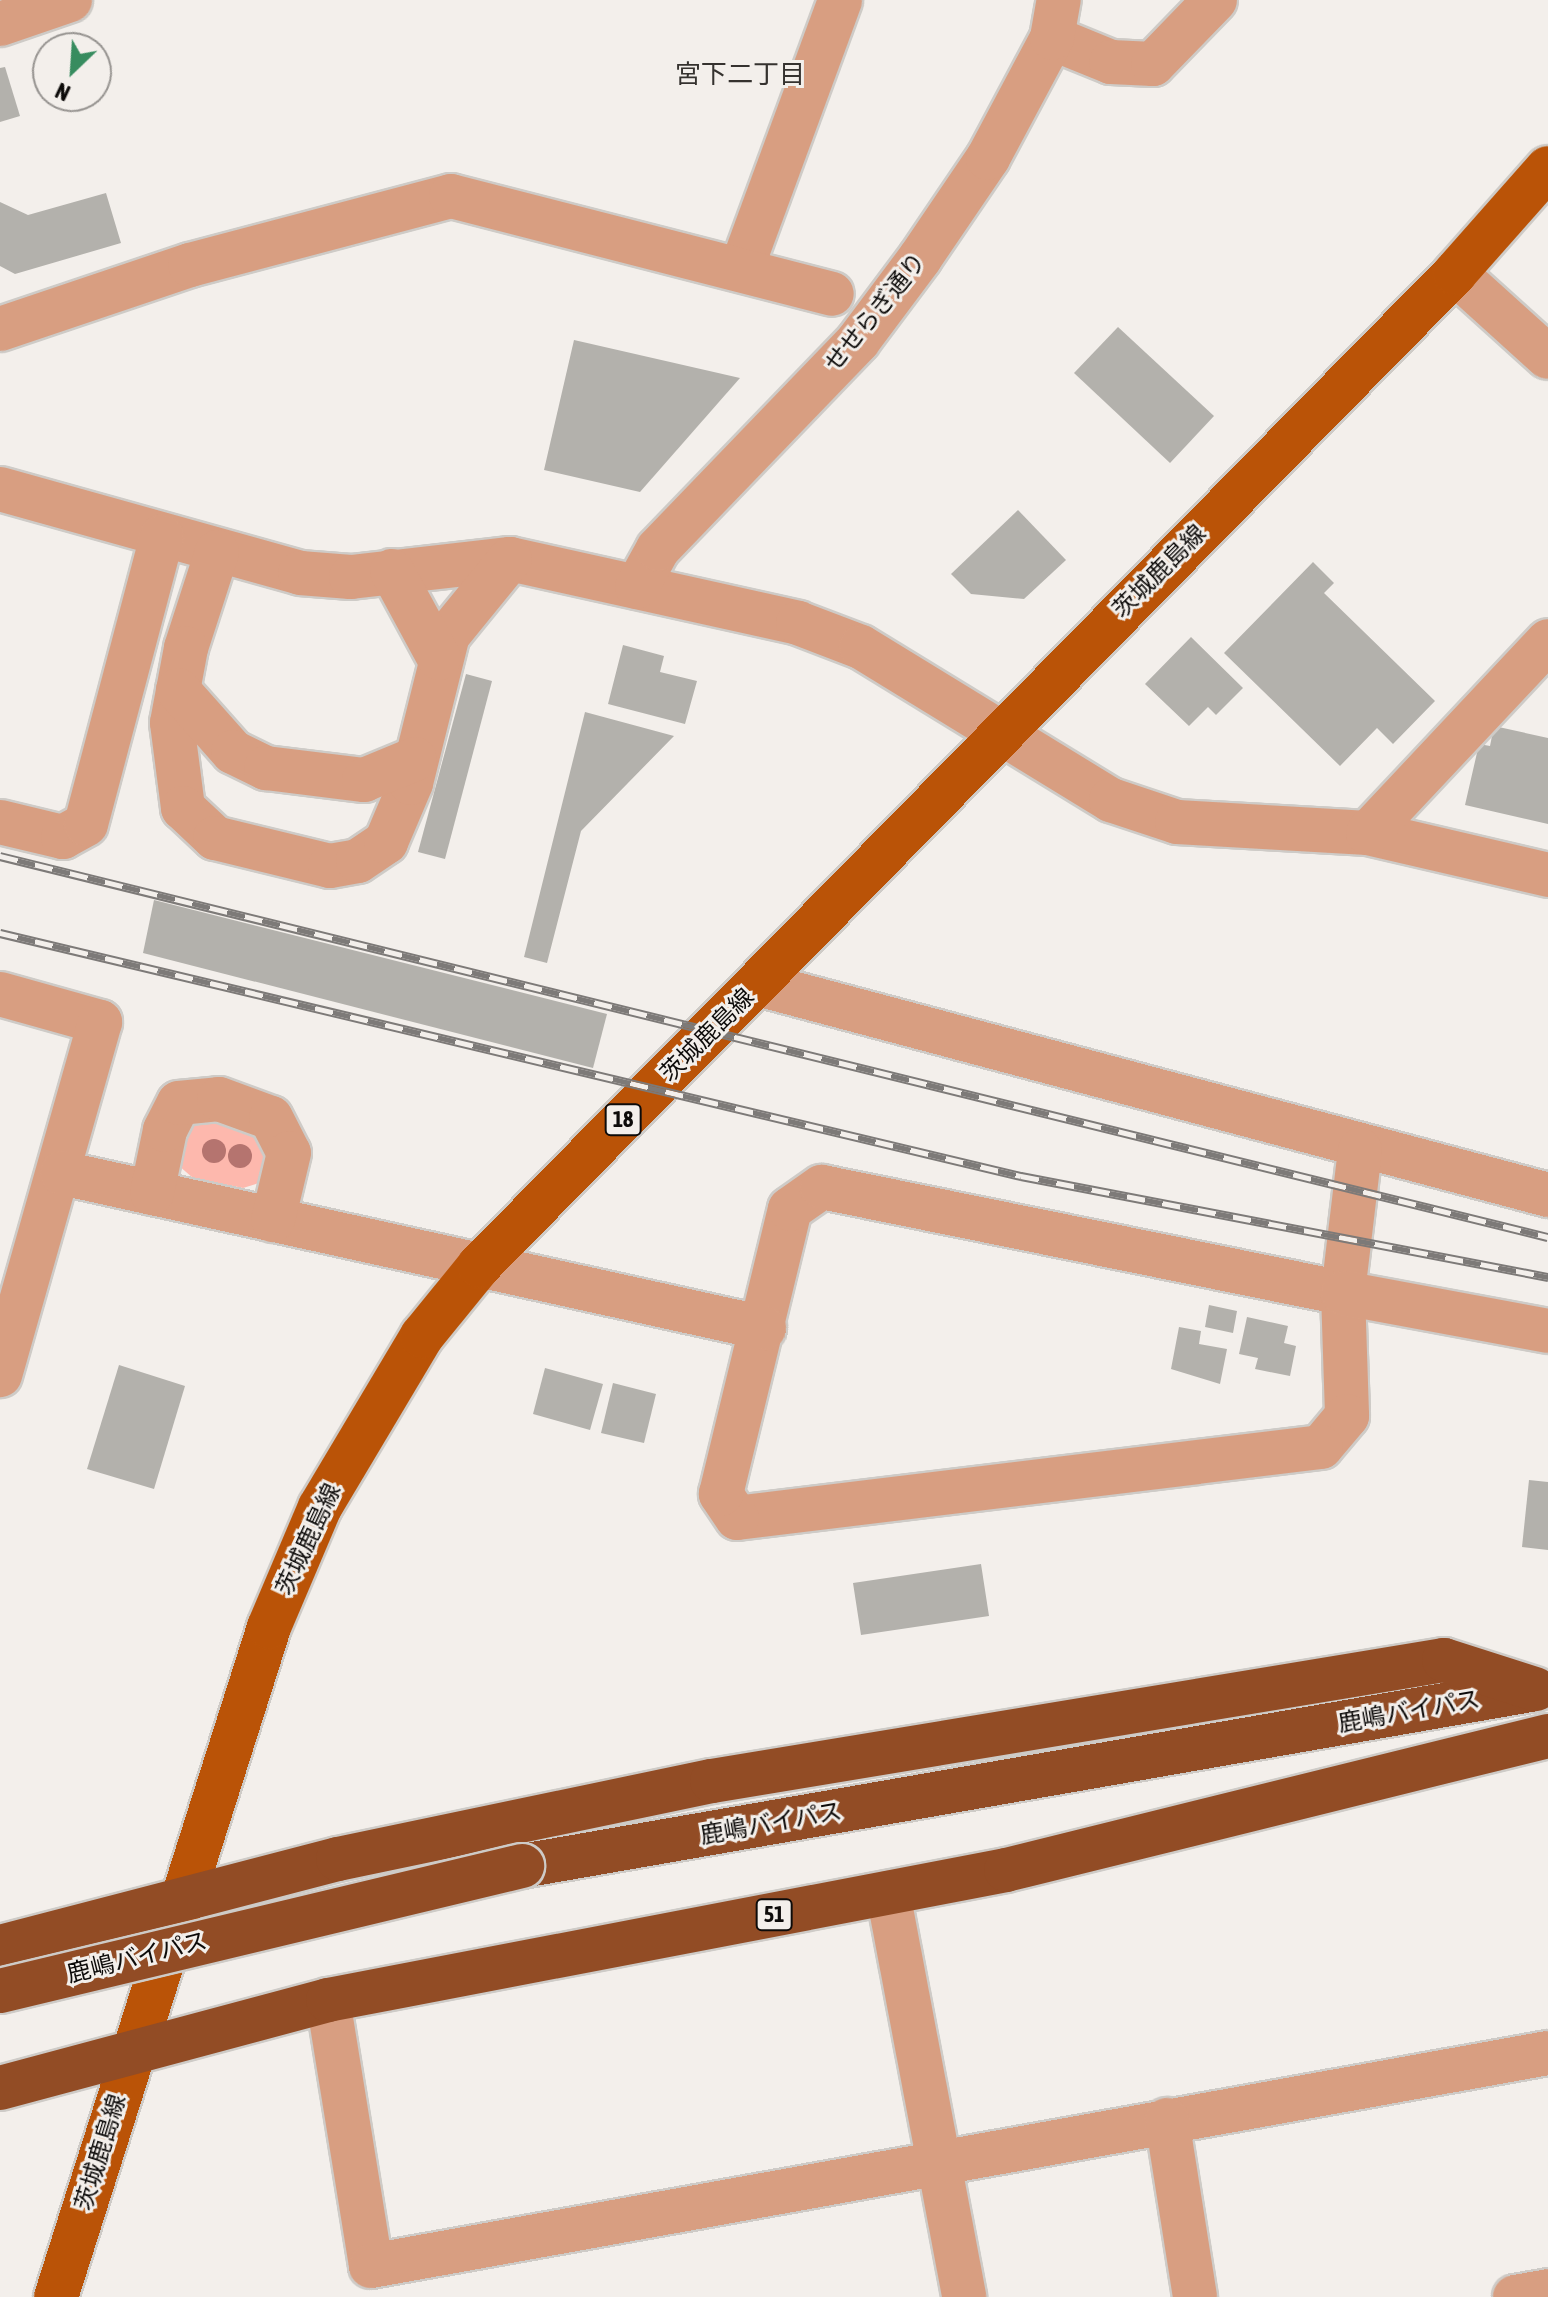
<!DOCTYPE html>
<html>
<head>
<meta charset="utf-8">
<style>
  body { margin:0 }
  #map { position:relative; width:1548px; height:2297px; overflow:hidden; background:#f3efeb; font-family:"Asap Condensed","Noto Sans JP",sans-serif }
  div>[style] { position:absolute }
  .green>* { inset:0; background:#fdb8ad }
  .building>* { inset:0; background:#b3b1ac }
  .roads { filter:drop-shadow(2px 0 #cecbc7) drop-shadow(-2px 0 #cecbc7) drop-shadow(0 2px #cecbc7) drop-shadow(0 -2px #cecbc7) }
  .minor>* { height:44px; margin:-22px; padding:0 22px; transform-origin:22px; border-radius:22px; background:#d89e81 }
  .major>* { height:44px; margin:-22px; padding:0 22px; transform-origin:22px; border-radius:22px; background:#ba5307 }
  .highway>* { height:44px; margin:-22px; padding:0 22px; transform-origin:22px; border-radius:22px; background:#924c25 }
  .rail>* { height:9px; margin-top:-4.5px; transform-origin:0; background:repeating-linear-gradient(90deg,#f3efeb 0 18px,#7d7a78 0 36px); box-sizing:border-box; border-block:2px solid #7d7a78 }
  .bridges { filter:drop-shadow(2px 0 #cecbc7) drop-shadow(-2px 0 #cecbc7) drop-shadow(0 2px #cecbc7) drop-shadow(0 -2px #cecbc7) }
  .highway-bridge>* { height:44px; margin:-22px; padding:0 22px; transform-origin:22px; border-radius:22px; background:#924c25 }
  .trees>* { width:24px; height:24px; margin:-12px; border-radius:50%; background:#b5746f }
  span { translate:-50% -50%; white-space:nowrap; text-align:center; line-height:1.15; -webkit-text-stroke:6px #f3efeb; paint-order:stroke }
  .shield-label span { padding:2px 6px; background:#f3efeb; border:2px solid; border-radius:6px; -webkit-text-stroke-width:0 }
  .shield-label { font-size:22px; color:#0d0b0a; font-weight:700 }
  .street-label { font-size:24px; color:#0d0b0a }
  .neighbourhood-label { font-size:26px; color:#35322f }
  .north { position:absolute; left:32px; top:32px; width:80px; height:80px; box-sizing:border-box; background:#f3efeb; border:2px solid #979491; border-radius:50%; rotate:205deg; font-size:22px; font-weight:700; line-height:32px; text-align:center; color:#0d0b0a }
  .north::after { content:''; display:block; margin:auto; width:28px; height:36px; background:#378c5f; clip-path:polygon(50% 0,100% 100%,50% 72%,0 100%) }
</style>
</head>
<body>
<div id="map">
  <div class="green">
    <i style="clip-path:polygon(200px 1117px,249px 1127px,271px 1155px,259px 1183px,243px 1188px,193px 1178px,178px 1165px,175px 1138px)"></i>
  </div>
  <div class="building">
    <i style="clip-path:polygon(5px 67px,20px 116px,0 122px,0 68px)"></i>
    <i style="clip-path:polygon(106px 193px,121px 243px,15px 274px,0 266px,0 202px,28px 215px)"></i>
    <i style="clip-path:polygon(1118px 327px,1214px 416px,1170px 463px,1074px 373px)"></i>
    <i style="clip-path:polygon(574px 340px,740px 378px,640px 492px,544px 470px)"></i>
    <i style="clip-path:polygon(1018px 510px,1066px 560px,1024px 599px,971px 594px,951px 574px)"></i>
    <i style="clip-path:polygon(1313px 562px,1334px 583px,1324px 593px,1435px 701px,1393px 744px,1377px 728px,1340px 766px,1224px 653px)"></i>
    <i style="clip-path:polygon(1191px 637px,1243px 688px,1216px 715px,1208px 707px,1189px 726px,1145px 684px)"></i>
    <i style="clip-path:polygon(623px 645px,664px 656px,660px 672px,697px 681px,685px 724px,608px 704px)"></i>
    <i style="clip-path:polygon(466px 674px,492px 681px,445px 859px,418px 852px)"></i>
    <i style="clip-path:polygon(585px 712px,674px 736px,581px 831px,547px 963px,524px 957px)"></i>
    <i style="clip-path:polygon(1494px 726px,1548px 738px,1548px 824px,1465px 805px,1479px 744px,1490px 746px)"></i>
    <i style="clip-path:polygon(154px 900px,607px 1014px,593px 1068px,143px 953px)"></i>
    <i style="clip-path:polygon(1209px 1305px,1237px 1311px,1233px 1333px,1205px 1327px)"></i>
    <i style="clip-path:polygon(1247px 1317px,1288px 1326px,1284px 1343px,1296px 1346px,1290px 1376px,1255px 1369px,1258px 1358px,1239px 1354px)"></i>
    <i style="clip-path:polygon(1179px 1327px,1201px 1331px,1199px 1344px,1227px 1349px,1220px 1384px,1171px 1369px)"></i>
    <i style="clip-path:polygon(119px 1365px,185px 1386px,154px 1489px,87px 1469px)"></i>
    <i style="clip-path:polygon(545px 1368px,603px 1384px,590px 1430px,533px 1414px)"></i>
    <i style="clip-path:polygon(613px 1383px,656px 1394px,644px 1443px,601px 1433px)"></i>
    <i style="clip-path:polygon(1529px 1480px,1548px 1482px,1548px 1550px,1522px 1547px)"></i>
    <i style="clip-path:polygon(981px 1564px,989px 1616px,861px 1635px,853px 1583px)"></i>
  </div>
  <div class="roads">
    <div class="minor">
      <i style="left:0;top:24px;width:74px;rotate:-18.9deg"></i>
      <i style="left:1052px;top:38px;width:64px;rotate:22.1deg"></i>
      <i style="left:1111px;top:62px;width:42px;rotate:2.7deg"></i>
      <i style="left:1153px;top:64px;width:89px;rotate:-45.9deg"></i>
      <i style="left:742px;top:267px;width:284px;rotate:-69.8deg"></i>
      <i style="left:1455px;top:273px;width:125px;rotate:42.1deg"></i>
      <i style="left:0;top:329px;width:200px;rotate:-18.6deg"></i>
      <i style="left:190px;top:265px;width:270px;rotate:-14.8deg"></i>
      <i style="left:451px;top:196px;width:393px;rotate:14.4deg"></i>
      <i style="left:0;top:489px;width:312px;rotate:15.6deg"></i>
      <i style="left:300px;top:573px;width:51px;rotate:4.5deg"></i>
      <i style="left:351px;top:577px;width:160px;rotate:-6.5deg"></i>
      <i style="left:510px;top:559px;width:295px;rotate:12.5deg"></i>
      <i style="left:798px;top:623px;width:67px;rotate:20.9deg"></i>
      <i style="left:861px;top:647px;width:293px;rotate:31.5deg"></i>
      <i style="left:1111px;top:800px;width:70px;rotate:18.4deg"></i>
      <i style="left:1177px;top:822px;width:191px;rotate:3.3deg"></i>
      <i style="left:1368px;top:833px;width:185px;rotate:13.1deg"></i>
      <i style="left:217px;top:552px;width:101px;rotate:107.9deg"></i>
      <i style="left:186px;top:648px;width:76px;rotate:100.6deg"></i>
      <i style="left:172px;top:723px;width:86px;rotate:82.6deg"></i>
      <i style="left:183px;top:808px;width:44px;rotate:43.2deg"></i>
      <i style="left:215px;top:838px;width:118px;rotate:13.7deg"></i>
      <i style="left:330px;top:866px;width:28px;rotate:-10deg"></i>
      <i style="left:358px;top:861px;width:34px;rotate:-34deg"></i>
      <i style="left:386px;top:842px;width:64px;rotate:-67deg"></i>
      <i style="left:411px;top:783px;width:153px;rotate:-76deg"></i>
      <i style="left:448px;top:635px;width:98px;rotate:-50.8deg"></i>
      <i style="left:392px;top:571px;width:99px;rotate:61.6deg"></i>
      <i style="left:637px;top:587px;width:43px;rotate:-61.1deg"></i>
      <i style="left:658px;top:549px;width:289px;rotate:-46.1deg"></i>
      <i style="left:858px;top:341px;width:104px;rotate:-53.2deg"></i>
      <i style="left:920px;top:258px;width:121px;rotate:-55.8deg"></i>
      <i style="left:988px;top:158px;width:136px;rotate:-61.9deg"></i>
      <i style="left:1052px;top:38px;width:39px;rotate:-80deg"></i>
      <i style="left:178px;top:690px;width:83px;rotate:48.4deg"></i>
      <i style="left:233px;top:752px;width:37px;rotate:26deg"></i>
      <i style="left:266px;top:768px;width:99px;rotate:7deg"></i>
      <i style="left:364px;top:780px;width:55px;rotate:-22.4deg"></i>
      <i style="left:0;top:822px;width:65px;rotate:13.4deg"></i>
      <i style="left:63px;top:837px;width:26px;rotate:-29deg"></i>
      <i style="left:86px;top:824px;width:297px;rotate:-75.2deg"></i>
      <i style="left:1368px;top:833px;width:263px;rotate:-46.8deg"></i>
      <i style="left:758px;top:984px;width:818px;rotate:14.95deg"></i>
      <i style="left:0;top:994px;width:104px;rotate:15.6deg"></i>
      <i style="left:100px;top:1022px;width:367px;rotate:105.8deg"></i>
      <i style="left:1360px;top:1150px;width:144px;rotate:96.8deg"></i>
      <i style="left:1343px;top:1293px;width:123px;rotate:88.1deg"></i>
      <i style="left:1347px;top:1416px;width:40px;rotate:130deg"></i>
      <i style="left:1321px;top:1447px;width:588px;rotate:173.07deg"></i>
      <i style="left:737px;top:1518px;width:29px;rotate:-124deg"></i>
      <i style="left:721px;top:1494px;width:293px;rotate:-76.4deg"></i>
      <i style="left:790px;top:1209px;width:39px;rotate:-35deg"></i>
      <i style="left:822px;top:1187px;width:532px;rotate:11.5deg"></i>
      <i style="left:1343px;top:1293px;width:208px;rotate:10.5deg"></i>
      <i style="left:62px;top:1173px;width:719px;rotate:12.45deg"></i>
      <i style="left:152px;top:1193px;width:64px;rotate:-78.3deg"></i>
      <i style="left:165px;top:1130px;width:30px;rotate:-63deg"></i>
      <i style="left:179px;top:1103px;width:40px;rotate:-5.7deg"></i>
      <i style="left:219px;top:1099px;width:55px;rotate:20.1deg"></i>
      <i style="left:271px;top:1118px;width:39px;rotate:63deg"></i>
      <i style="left:289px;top:1153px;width:69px;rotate:103.4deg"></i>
      <i style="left:888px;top:1893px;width:411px;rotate:79.3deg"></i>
      <i style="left:328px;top:2000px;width:269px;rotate:80.8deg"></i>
      <i style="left:371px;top:2266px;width:1196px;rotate:-10.26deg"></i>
      <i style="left:1167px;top:2120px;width:179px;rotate:81deg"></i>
      <i style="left:1515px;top:2297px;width:34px;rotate:-10deg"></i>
    </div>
    <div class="major">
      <i style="left:56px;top:2297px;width:703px;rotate:-72.36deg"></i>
      <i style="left:269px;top:1627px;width:130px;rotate:-67deg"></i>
      <i style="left:320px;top:1507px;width:199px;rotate:-59.2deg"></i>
      <i style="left:422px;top:1336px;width:90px;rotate:-50.8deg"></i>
      <i style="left:479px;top:1266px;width:1392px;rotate:-45.49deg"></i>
      <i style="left:1455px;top:273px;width:140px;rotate:-48.5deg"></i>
    </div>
    <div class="highway">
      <i style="left:522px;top:1866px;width:1023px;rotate:-9.9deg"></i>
      <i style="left:0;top:1947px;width:349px;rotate:-14.6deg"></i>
      <i style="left:338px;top:1859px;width:382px;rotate:-11.8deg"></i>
      <i style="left:712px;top:1781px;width:742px;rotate:-9.39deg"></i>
      <i style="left:1444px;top:1660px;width:96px;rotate:17.7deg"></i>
      <i style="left:0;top:2088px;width:340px;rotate:-15deg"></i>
      <i style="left:328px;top:2000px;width:690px;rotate:-10.85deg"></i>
      <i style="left:1006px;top:1870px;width:558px;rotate:-13.89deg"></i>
    </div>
  </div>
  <div class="rail">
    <i style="left:0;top:856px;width:1594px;rotate:13.83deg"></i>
    <i style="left:0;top:933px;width:1050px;rotate:13.39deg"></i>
    <i style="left:1021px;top:1176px;width:537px;rotate:10.85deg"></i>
  </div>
  <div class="bridges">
    <div class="highway-bridge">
      <i style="left:0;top:1991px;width:537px;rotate:-13.47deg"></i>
    </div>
  </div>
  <div class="trees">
    <i style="left:214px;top:1151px"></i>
    <i style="left:240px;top:1156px"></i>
  </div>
  <div class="shield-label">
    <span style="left:623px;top:1120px">18</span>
    <span style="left:774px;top:1915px">51</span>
  </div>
  <div class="street-label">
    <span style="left:875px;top:312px;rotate:-51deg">せせらぎ通り</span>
    <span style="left:1159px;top:571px;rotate:-45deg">茨城鹿島線</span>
    <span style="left:707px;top:1035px;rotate:-45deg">茨城鹿島線</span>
    <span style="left:308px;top:1539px;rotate:-65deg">茨城鹿島線</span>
    <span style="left:1409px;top:1711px;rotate:-10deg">鹿嶋バイパス</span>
    <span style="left:771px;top:1823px;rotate:-10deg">鹿嶋バイパス</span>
    <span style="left:137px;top:1957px;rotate:-14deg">鹿嶋バイパス</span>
    <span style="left:100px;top:2152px;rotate:-73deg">茨城鹿島線</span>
  </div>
  <div class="neighbourhood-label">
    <span style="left:740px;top:75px">宮下二丁目</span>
  </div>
  <div class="north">N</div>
</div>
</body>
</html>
